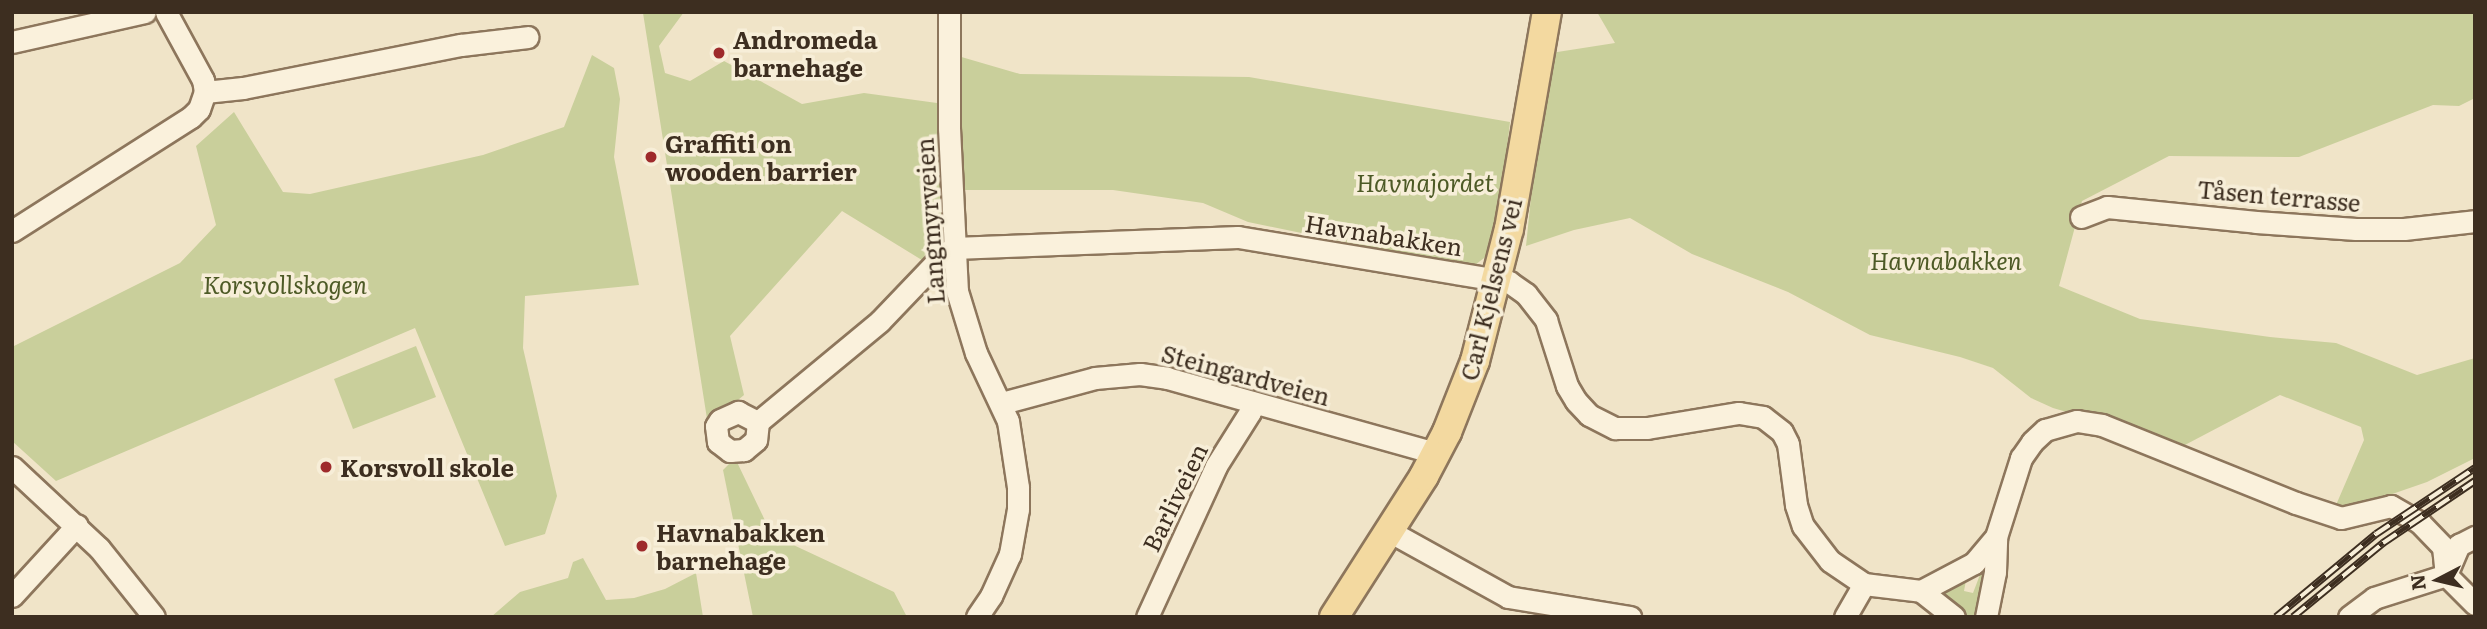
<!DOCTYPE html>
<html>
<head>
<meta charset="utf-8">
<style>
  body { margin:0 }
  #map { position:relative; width:2487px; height:629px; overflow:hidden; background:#f0e4c8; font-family:Literata,serif }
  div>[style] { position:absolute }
  .green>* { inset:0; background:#c9cf9b }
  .roads { filter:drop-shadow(2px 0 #8d765c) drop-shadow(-2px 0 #8d765c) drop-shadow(0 2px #8d765c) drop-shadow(0 -2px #8d765c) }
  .minor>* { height:21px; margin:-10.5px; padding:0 10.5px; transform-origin:10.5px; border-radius:10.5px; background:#faf1dc }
  .major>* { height:28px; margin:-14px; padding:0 14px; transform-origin:14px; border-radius:14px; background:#f3d9a0 }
  .rail>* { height:8px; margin-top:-4px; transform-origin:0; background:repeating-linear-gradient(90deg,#f7eed8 0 16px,#3d2e20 0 32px); box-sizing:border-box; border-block:2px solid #3d2e20 }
  .dots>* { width:19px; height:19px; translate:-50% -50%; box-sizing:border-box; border:4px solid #f7eed8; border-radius:50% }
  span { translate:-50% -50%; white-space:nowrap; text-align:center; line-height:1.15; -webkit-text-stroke:7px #f7eed8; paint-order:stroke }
  .poi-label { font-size:24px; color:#3d2e20; font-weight:700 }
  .left { translate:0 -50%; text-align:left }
  .park-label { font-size:24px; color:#4d5a26; font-style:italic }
  .street-label { font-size:24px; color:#3d2e20 }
  .frame { position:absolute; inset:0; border:14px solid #3d2e20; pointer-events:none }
  .north { position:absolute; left:2403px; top:545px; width:70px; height:70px; -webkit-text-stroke:5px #f7eed8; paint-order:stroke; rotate:263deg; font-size:19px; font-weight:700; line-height:28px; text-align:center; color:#3d2e20 }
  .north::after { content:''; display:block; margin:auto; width:24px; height:32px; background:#3d2e20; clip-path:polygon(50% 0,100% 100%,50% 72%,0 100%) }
</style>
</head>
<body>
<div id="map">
  <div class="green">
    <i style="clip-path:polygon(684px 12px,659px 46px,665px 73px,690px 81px,724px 61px,802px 104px,864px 93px,937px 103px,942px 236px,930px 265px,842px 211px,730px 336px,744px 395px,708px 425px,643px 13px)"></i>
    <i style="clip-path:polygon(1597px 12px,2475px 12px,2475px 98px,2459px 106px,2433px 105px,2299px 157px,2169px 156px,2082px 201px,2059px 286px,2140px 319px,2270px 337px,2336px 343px,2417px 375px,2475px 358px,2475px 458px,2427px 482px,2349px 509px,2336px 505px,2364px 440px,2361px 427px,2280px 395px,2183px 446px,2053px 408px,2031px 398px,1993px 368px,1960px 357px,1870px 335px,1788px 292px,1692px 254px,1630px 218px,1574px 230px,1526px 246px,1542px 89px,1551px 53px,1615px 43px)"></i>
    <i style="clip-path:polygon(592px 55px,614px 68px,620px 99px,614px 157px,639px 285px,525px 296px,523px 348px,557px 496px,545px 534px,505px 546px,415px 328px,56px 481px,12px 441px,12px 347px,180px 263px,216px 225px,196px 146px,234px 112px,283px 192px,310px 194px,483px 155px,564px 127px)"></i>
    <i style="clip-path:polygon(958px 56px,1020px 74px,1249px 77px,1510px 122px,1498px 227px,1488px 255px,1471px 268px,1248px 222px,1203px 203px,1113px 190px,960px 190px)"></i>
    <i style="clip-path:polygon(416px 346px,436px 397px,353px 429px,334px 379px)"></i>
    <i style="clip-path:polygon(735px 458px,772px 535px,894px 592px,907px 617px,753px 617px,723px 470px)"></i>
    <i style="clip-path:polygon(583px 558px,606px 600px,634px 598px,665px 589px,696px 573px,703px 617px,491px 617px,520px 592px,568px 578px,573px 562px)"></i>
    <i style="clip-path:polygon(1981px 572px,1986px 575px,1978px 617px,1962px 617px,1940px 593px,1967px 575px,1964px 591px,1973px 593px)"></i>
  </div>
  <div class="roads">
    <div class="minor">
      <i style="left:949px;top:12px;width:116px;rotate:90deg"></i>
      <i style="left:949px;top:128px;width:163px;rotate:87.2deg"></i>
      <i style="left:957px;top:291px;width:65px;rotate:73deg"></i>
      <i style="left:976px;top:353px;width:75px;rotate:64.8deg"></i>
      <i style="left:1008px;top:421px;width:67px;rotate:81.4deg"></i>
      <i style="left:1018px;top:487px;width:22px;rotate:90deg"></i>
      <i style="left:1018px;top:509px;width:46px;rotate:100.1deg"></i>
      <i style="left:1010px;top:554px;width:46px;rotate:114.3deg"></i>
      <i style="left:991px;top:596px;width:25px;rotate:124deg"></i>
      <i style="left:12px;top:42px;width:136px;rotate:-12.7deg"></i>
      <i style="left:205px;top:92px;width:38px;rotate:-6deg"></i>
      <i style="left:243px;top:88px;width:222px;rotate:-11.2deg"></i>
      <i style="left:461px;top:45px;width:67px;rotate:-6.8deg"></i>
      <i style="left:2081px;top:217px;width:28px;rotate:-21deg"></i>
      <i style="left:2107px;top:207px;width:150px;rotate:5.7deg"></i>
      <i style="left:2256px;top:222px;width:100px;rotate:4deg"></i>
      <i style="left:2356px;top:229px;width:48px"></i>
      <i style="left:2404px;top:229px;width:71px;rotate:-6.4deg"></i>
      <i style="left:12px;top:231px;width:212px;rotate:-32.5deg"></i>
      <i style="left:191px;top:117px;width:11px;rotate:-45deg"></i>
      <i style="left:199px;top:109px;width:18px;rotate:-71deg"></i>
      <i style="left:205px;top:92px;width:12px;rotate:-99deg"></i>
      <i style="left:203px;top:80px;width:77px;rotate:-118.6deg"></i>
      <i style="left:1002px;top:403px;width:96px;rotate:-15deg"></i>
      <i style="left:1095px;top:378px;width:45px;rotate:-5.1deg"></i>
      <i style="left:1140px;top:374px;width:27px;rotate:8deg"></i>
      <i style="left:1167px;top:378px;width:279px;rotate:15.6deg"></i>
      <i style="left:758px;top:422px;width:18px;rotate:96deg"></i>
      <i style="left:756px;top:440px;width:16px;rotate:140deg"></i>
      <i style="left:744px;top:450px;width:14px;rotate:176deg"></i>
      <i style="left:730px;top:451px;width:15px;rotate:-143deg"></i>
      <i style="left:718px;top:442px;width:16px;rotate:-97deg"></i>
      <i style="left:716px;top:426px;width:7px;rotate:-56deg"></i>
      <i style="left:720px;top:420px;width:20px;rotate:-24deg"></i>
      <i style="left:738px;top:412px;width:22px;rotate:27deg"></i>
      <i style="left:758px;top:422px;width:158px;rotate:-39.6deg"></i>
      <i style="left:880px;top:321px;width:93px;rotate:-46.3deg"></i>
      <i style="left:944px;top:254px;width:12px;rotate:-31deg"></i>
      <i style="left:954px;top:248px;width:284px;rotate:-2.2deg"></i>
      <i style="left:1238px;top:237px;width:275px;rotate:9.4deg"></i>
      <i style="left:1509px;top:282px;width:21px;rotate:35deg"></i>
      <i style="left:1526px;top:294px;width:33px;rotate:52deg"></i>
      <i style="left:1546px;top:320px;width:69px;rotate:72.3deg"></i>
      <i style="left:1567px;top:386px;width:17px;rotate:59deg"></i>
      <i style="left:1576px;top:401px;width:19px;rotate:47deg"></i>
      <i style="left:1589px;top:415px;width:29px;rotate:27deg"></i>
      <i style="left:1615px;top:428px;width:32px"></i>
      <i style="left:1647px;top:428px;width:93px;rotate:-9.3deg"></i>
      <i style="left:1739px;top:413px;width:24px;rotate:9deg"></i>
      <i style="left:1763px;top:417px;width:24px;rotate:38deg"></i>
      <i style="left:1782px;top:432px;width:13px;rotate:63deg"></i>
      <i style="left:1788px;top:444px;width:62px;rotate:82.5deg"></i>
      <i style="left:1796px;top:505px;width:22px;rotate:72deg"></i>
      <i style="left:1803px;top:526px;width:44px;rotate:52.4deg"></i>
      <i style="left:1830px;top:561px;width:41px;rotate:34.1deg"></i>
      <i style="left:1864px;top:584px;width:57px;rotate:7deg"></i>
      <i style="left:1921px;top:591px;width:60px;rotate:-27.8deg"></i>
      <i style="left:1974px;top:563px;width:34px;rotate:-50deg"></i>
      <i style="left:1996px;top:537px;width:83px;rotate:-72.4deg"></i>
      <i style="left:2021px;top:458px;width:19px;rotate:-55deg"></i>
      <i style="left:2032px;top:442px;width:18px;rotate:-43deg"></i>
      <i style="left:2045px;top:430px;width:33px;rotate:-16deg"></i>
      <i style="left:2077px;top:421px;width:25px;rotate:9deg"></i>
      <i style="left:2102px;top:425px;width:209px;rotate:21.9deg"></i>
      <i style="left:2296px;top:503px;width:47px;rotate:18.4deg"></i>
      <i style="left:2341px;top:518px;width:51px;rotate:-13.5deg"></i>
      <i style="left:2391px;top:506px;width:34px;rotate:30deg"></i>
      <i style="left:2420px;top:523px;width:33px;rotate:46deg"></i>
      <i style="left:2443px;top:547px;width:28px;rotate:84deg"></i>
      <i style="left:2446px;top:575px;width:41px;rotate:45deg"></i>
      <i style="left:12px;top:467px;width:119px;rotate:43deg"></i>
      <i style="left:99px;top:548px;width:88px;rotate:51.4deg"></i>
      <i style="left:1389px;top:531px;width:136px;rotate:29deg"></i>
      <i style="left:1508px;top:597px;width:124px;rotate:9.3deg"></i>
      <i style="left:1921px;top:591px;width:42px;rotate:38.2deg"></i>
      <i style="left:12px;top:596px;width:96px;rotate:-47.5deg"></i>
      <i style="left:1147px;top:617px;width:166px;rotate:-65.4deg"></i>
      <i style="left:1216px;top:466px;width:64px;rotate:-57.8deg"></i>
      <i style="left:1250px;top:412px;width:10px;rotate:-73deg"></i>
      <i style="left:1845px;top:617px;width:38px;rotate:-60deg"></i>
      <i style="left:1986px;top:617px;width:46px;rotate:-78.7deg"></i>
      <i style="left:1995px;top:572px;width:35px;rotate:-88deg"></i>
      <i style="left:2349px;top:617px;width:31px;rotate:-37deg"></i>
      <i style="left:2374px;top:598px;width:76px;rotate:-17.7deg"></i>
      <i style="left:2446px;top:575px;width:33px;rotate:-67deg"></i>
      <i style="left:2459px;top:545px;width:18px;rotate:-27deg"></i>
    </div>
    <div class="major">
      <i style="left:1334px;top:617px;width:167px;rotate:-57.4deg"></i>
      <i style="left:1424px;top:476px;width:50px;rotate:-62.4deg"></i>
      <i style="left:1447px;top:432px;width:76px;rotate:-68.5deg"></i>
      <i style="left:1475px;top:361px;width:136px;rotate:-75.6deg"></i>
      <i style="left:1509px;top:229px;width:220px;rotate:-80.1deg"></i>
    </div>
  </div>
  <div class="rail">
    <i style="left:2276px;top:617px;width:130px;rotate:-39.7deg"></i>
    <i style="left:2376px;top:534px;width:119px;rotate:-33.7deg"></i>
    <i style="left:2293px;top:617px;width:117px;rotate:-39.4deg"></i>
    <i style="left:2383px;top:543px;width:111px;rotate:-34deg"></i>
  </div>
  <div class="dots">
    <i style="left:719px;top:53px;background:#9e2a2b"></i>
    <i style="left:651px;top:157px;background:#9e2a2b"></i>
    <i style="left:326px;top:467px;background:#9e2a2b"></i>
    <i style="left:642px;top:546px;background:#9e2a2b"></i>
  </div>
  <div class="poi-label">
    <span class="left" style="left:733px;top:53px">Andromeda<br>barnehage</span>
    <span class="left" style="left:665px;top:157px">Graffiti on<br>wooden barrier</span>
    <span class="left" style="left:340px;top:467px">Korsvoll skole</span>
    <span class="left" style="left:656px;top:546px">Havnabakken<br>barnehage</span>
  </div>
  <div class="park-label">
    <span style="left:1425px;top:182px">Havnajordet</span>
    <span style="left:1946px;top:260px">Havnabakken</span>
    <span style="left:285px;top:284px">Korsvollskogen</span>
  </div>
  <div class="street-label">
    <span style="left:2279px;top:195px;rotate:5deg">Tåsen terrasse</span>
    <span style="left:929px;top:221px;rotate:-94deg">Langmyrveien</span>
    <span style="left:1384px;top:234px;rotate:9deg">Havnabakken</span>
    <span style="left:1490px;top:289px;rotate:-76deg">Carl Kjelsens vei</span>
    <span style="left:1246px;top:374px;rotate:15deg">Steingardveien</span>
    <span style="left:1174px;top:497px;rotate:-64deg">Barliveien</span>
  </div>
  <div class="frame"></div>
  <div class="north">N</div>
</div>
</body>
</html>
